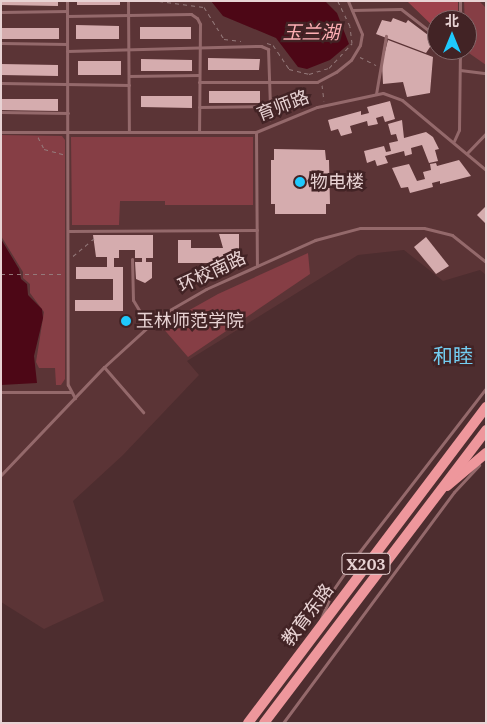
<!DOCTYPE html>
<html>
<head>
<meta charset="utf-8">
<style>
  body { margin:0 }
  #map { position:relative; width:487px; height:724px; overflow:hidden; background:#4d2d2f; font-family:Lora,"Noto Sans SC",serif }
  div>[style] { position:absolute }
  .built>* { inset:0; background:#5b3436 }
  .green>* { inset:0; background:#863e45 }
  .forest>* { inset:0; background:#9e424c }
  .water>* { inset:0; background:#4d0716 }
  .building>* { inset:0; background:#d5acae }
  .path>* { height:1px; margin-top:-0.5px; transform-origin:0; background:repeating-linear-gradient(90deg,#94797a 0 4px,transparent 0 8px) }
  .service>* { height:3px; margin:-1.5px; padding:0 1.5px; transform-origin:1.5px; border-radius:1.5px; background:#94696b }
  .primary>* { height:10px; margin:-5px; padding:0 5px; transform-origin:5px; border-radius:5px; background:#ee979c }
  .dots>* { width:14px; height:14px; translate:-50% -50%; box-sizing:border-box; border:2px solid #422325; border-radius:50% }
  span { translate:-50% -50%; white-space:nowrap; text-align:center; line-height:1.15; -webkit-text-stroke:5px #422325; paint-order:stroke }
  .shield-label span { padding:1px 4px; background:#422325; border:1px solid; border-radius:4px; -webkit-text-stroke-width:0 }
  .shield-label { font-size:16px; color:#e8d3d4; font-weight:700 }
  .street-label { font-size:18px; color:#e8d3d4 }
  .poi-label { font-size:18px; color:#e8d3d4 }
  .left { translate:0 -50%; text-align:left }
  .water-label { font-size:19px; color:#fdaeb3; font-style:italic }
  .quarter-label { font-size:20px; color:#73cdf1 }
  .frame { position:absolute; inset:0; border:2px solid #e8d3d4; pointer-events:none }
  .north { position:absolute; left:427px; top:10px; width:50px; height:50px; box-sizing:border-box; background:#422325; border:1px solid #84696b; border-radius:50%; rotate:0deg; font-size:14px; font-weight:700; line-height:20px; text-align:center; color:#e8d3d4 }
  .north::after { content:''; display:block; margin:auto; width:18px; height:22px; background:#1fc9fd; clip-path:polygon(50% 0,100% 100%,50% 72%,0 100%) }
</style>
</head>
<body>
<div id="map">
  <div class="built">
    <i style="clip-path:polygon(evenodd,1px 1px,486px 1px,486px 275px,480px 270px,443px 281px,404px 250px,358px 255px,187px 361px,199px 375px,123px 455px,73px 501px,104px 601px,44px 629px,1px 602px,1px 1px,437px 20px,467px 20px,467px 50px,437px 50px,437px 20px)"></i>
  </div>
  <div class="green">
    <i style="clip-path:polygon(464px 1px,479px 1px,486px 8px,486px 65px,466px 51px)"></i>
    <i style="clip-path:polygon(1px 135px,62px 136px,65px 140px,65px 379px,61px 385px,56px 385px,55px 368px,39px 368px,36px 362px,44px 312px,30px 293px,30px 284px,23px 278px,23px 272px,1px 236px)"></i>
    <i style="clip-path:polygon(71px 137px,253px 137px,253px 205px,165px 205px,165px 201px,120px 201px,119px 225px,72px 225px)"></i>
    <i style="clip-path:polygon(308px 253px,310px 274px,188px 357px,161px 326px,218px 294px)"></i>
  </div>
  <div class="forest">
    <i style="clip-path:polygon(458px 1px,458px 20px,437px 20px,437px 30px,408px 2px)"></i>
  </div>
  <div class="water">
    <i style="clip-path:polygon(211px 1px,325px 1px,337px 13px,349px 44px,330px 60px,307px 69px,298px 67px,276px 38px,223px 16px)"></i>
    <i style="clip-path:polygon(1px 239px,19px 269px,21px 279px,27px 284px,28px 295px,42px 309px,43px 318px,34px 356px,37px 383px,1px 385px)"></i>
  </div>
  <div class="building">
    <i style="clip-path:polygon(1px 1px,58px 1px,58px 6px,1px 5px)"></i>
    <i style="clip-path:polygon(77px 1px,120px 1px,120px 5px,77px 5px)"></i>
    <i style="clip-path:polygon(393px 18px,406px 23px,408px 20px,432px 38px,434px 41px,426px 53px,376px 34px,382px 20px,391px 22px)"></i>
    <i style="clip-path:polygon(76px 25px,119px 26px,119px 39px,76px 39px)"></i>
    <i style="clip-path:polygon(140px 27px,191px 27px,191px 39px,140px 39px)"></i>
    <i style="clip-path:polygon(1px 28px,59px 28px,59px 39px,1px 39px)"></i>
    <i style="clip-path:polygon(388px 40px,433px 57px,430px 93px,407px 97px,403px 82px,383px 84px,382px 63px)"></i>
    <i style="clip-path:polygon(208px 58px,260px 59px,259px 70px,208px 70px)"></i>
    <i style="clip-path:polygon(141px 59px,192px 60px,192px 71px,141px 71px)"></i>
    <i style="clip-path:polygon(78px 61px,121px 61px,121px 75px,78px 75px)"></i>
    <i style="clip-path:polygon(1px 64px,58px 65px,58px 76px,1px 75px)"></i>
    <i style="clip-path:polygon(209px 91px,260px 91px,260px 103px,209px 103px)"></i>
    <i style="clip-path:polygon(141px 96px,192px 96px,192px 108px,141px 107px)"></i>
    <i style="clip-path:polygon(1px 99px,58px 99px,58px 111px,1px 110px)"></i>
    <i style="clip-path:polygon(390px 101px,395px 119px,385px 122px,383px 116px,376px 118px,378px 124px,368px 126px,367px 121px,350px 126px,352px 133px,341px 136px,338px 129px,331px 131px,328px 120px,361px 111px,361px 115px,369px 113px,367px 107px)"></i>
    <i style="clip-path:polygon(402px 120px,404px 138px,426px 132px,433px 137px,439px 149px,435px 150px,438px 161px,429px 163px,422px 145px,411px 148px,412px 154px,405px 156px,404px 151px,385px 156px,388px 163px,377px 166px,375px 160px,367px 163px,364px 151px,384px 146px,386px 152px,391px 151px,389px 143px,398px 141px,396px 134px,391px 135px,388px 124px)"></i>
    <i style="clip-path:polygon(274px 149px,325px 150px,326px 160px,329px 160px,330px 204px,326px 204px,326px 214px,275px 214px,275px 204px,271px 204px,271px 160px,274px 160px)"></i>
    <i style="clip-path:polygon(459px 160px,471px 176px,440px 184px,440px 181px,432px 183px,433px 187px,410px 193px,408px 187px,401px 188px,392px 168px,409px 164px,417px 181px,425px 179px,423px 172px,431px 170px,430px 164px,436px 163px,437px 166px)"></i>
    <i style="clip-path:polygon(486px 206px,486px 224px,477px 215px)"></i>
    <i style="clip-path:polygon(219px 234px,239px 234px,239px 263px,178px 263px,178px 240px,191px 240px,191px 248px,223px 248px)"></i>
    <i style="clip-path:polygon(93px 235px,153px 235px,153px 258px,146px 258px,146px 262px,152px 262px,152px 278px,145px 283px,136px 279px,135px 262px,142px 262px,142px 258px,135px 258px,135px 250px,119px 250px,119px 258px,114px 258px,114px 267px,107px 267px,107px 257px,96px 257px)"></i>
    <i style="clip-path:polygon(426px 237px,449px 266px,436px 274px,414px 247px)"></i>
    <i style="clip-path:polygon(76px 267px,123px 267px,123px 311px,75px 311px,75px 300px,113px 300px,113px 279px,76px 279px)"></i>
  </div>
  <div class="path">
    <i style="left:159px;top:1px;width:45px;rotate:7.6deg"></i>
    <i style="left:204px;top:7px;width:38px;rotate:58deg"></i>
    <i style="left:224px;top:39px;width:17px;rotate:7deg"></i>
    <i style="left:267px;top:43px;width:6px;rotate:18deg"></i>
    <i style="left:273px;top:45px;width:29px;rotate:56deg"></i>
    <i style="left:289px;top:69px;width:21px;rotate:14deg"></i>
    <i style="left:309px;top:74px;width:21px;rotate:-17deg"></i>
    <i style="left:329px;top:68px;width:34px;rotate:-47deg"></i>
    <i style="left:352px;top:43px;width:17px;rotate:-97deg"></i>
    <i style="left:350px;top:26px;width:28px;rotate:-116deg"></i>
    <i style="left:360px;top:57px;width:18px;rotate:27deg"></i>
    <i style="left:322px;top:85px;width:16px;rotate:83deg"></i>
    <i style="left:270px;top:112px;width:9px;rotate:90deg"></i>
    <i style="left:38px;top:137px;width:13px;rotate:63deg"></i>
    <i style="left:44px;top:149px;width:20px;rotate:15deg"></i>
    <i style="left:73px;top:256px;width:31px;rotate:-40deg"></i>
    <i style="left:1px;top:274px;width:62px"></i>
  </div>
  <div class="service">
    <i style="left:67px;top:1px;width:384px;rotate:89.9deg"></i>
    <i style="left:68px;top:385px;width:15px;rotate:62deg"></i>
    <i style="left:128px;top:1px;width:131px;rotate:89.6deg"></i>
    <i style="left:352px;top:10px;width:49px;rotate:-1.2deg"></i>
    <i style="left:401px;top:9px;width:46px;rotate:37.9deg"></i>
    <i style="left:2px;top:12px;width:65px;rotate:-0.9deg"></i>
    <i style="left:67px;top:16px;width:124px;rotate:-0.9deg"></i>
    <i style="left:191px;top:14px;width:7px;rotate:34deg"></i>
    <i style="left:197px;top:18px;width:7px;rotate:63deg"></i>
    <i style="left:200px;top:24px;width:108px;rotate:90.5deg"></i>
    <i style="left:460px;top:20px;width:19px;rotate:-90deg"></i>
    <i style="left:1px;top:43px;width:66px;rotate:0.9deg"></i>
    <i style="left:452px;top:50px;width:11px;rotate:41deg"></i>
    <i style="left:67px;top:51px;width:194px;rotate:-1.5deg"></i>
    <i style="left:261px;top:46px;width:8px;rotate:23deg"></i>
    <i style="left:268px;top:49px;width:57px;rotate:88deg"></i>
    <i style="left:270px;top:106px;width:71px;rotate:179.2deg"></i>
    <i style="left:460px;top:70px;width:26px;rotate:7deg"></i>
    <i style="left:129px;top:76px;width:70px;rotate:-0.8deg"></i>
    <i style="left:199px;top:82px;width:118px"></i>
    <i style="left:317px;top:82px;width:21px;rotate:-28deg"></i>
    <i style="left:336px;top:72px;width:19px;rotate:-39deg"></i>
    <i style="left:351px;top:60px;width:17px;rotate:-59deg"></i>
    <i style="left:360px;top:45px;width:11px;rotate:-80deg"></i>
    <i style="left:362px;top:34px;width:36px;rotate:-113deg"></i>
    <i style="left:1px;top:83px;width:128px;rotate:0.9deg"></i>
    <i style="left:376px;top:94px;width:59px;rotate:-80.2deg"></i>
    <i style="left:1px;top:112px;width:67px;rotate:0.9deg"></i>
    <i style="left:1px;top:132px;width:255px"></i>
    <i style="left:256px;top:132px;width:66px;rotate:-22.3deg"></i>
    <i style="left:317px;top:107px;width:67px;rotate:-12deg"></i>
    <i style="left:383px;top:93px;width:20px;rotate:20deg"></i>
    <i style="left:402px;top:100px;width:109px;rotate:39.8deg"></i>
    <i style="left:256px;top:132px;width:134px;rotate:89.6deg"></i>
    <i style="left:454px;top:141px;width:12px;rotate:-66deg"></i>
    <i style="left:459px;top:130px;width:80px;rotate:-89.3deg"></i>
    <i style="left:467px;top:153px;width:28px;rotate:-46deg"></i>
    <i style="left:68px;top:231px;width:189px;rotate:-0.3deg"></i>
    <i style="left:132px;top:259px;width:41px;rotate:88.6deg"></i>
    <i style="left:133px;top:300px;width:29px;rotate:59deg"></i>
    <i style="left:104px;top:367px;width:60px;rotate:49.1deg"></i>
    <i style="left:1px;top:392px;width:70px"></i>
    <i style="left:1px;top:475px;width:149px;rotate:-46.4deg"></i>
    <i style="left:104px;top:367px;width:77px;rotate:-42.4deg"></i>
    <i style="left:161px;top:315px;width:52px;rotate:-30deg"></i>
    <i style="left:206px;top:289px;width:120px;rotate:-24.2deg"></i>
    <i style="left:315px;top:240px;width:47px;rotate:-14.9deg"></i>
    <i style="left:360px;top:228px;width:64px"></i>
    <i style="left:424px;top:228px;width:29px;rotate:14deg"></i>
    <i style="left:452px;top:235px;width:43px;rotate:38.5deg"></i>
    <i style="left:320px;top:621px;width:34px;rotate:-67deg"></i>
    <i style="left:333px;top:590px;width:42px;rotate:-55.6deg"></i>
    <i style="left:357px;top:555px;width:211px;rotate:-52.3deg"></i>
    <i style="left:283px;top:723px;width:287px;rotate:-53.5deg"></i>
    <i style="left:454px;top:492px;width:37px;rotate:-47deg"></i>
  </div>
  <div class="primary">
    <i style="left:447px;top:486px;width:51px;rotate:-40.2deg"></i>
    <i style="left:248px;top:723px;width:396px;rotate:-53deg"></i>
    <i style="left:264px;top:723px;width:368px;rotate:-52.8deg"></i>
  </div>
  <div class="dots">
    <i style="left:300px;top:182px;background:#1fc9fd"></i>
    <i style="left:126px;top:321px;background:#1fc9fd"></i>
  </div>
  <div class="shield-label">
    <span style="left:366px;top:564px">X203</span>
  </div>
  <div class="street-label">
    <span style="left:283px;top:106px;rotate:-21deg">育师路</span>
    <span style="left:212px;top:272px;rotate:-25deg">环校南路</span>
    <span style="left:308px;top:615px;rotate:-53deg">教育东路</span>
  </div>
  <div class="poi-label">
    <span class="left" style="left:310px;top:182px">物电楼</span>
    <span class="left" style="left:136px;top:321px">玉林师范学院</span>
  </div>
  <div class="water-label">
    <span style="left:311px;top:33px">玉兰湖</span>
  </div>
  <div class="quarter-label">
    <span style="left:453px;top:355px">和睦</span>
  </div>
  <div class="frame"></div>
  <div class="north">北</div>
</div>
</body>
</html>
